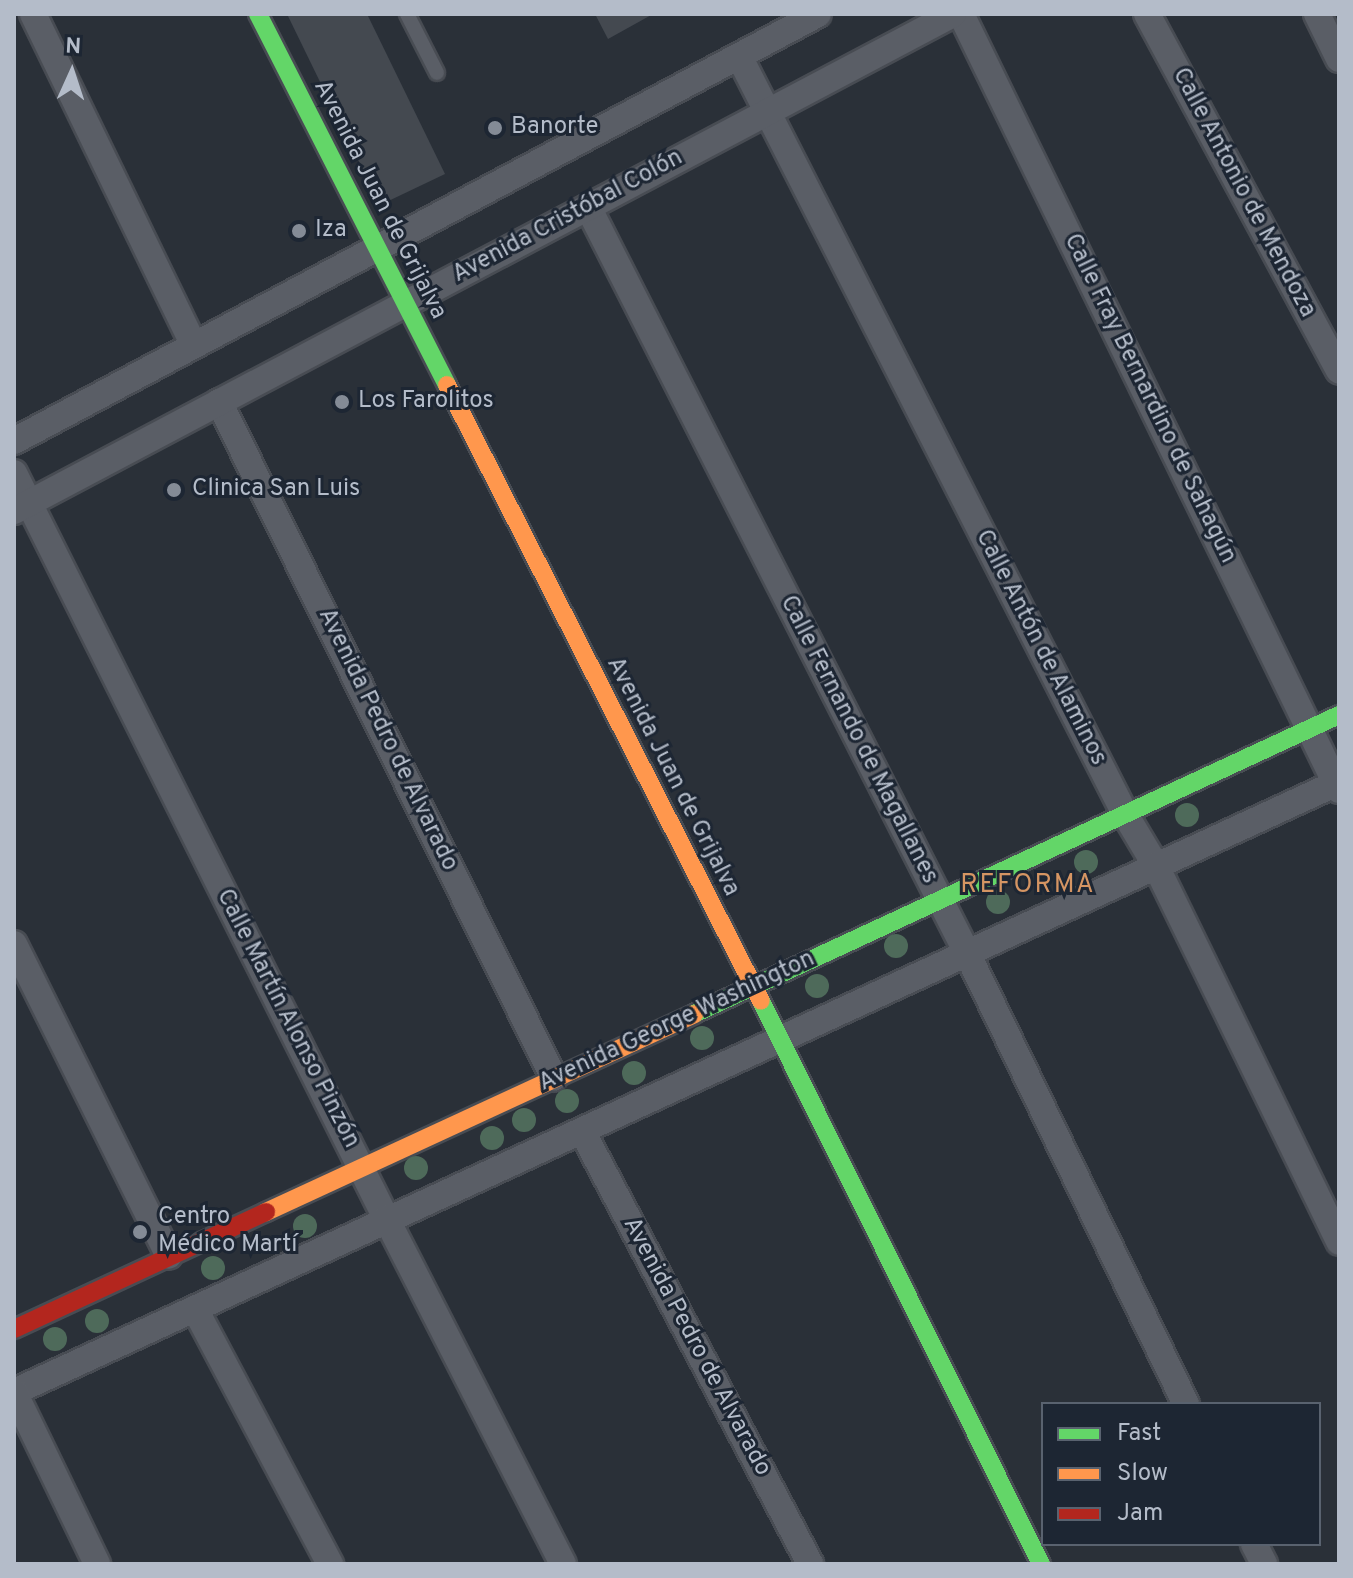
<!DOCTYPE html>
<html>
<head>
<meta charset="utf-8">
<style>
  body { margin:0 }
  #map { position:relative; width:1353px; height:1578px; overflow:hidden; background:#2a3038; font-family:Overpass,sans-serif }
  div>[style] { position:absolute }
  .building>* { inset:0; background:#444950 }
  .roads { filter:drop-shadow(2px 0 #484c53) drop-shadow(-2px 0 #484c53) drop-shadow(0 2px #484c53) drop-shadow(0 -2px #484c53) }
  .lane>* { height:14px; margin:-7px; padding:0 7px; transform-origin:7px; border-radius:7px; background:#5a5e66 }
  .street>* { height:26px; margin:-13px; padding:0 13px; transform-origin:13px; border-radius:13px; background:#5a5e66 }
  .fast>* { height:18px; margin:-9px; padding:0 9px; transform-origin:9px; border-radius:9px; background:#63d668 }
  .slow>* { height:18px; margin:-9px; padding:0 9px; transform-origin:9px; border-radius:9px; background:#ff974d }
  .jam>* { height:18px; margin:-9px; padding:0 9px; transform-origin:9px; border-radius:9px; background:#b3261e }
  .trees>* { width:24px; height:24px; margin:-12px; border-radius:50%; background:#4e6a5a }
  .dots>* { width:22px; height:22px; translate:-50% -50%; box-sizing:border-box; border:4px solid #1d2633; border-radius:50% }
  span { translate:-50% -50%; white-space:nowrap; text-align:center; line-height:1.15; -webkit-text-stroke:6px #1d2633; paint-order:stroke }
  .poi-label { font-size:24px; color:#b4bcc9 }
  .left { translate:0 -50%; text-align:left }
  .street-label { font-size:24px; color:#b4bcc9 }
  .neighbourhood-label { font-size:26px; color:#d59563; letter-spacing:2px }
  .frame { position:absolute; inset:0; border:16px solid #b4bcc9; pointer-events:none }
  .legend { position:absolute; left:1041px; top:1402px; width:280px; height:144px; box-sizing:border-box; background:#1d2633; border:2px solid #59626f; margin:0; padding:10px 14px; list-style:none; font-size:24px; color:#b4bcc9 }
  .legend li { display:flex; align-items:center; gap:16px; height:40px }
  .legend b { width:40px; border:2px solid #59626f }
  .north { position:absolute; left:32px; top:32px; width:80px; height:80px; -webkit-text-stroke:6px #1d2633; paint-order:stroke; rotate:3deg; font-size:22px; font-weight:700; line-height:32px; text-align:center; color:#b4bcc9 }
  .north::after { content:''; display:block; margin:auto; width:28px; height:36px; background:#b4bcc9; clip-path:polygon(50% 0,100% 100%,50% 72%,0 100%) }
</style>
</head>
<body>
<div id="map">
  <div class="building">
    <i style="clip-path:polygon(287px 14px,367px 14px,445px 174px,380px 205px)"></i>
    <i style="clip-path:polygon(595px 14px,653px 14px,608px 39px)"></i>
  </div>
  <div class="roads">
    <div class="lane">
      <i style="left:407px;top:14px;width:66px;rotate:63deg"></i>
    </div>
    <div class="street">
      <i style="left:33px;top:14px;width:368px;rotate:64.1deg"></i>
      <i style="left:961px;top:14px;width:863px;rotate:64.03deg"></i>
      <i style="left:1147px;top:14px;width:405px;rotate:61.7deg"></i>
      <i style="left:1317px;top:14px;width:50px;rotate:63.9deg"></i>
      <i style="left:739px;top:56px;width:851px;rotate:63.01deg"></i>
      <i style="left:1125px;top:814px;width:61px;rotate:59.2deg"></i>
      <i style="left:1156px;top:866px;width:418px;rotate:64deg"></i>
      <i style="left:588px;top:207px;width:837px;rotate:63.07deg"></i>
      <i style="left:967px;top:953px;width:501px;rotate:64.1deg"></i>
      <i style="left:219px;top:402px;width:754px;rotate:63.64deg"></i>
      <i style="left:14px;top:441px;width:910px;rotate:-27.97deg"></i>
      <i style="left:14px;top:473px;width:835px;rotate:63.47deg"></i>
      <i style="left:387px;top:1220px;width:386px;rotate:62.9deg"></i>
      <i style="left:14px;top:511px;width:1062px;rotate:-27.89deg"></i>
      <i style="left:14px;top:944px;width:348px;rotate:63.6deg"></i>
      <i style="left:582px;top:1131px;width:489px;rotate:62.2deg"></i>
      <i style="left:195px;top:1309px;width:289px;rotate:62.1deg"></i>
      <i style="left:14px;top:1392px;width:1459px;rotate:-24.72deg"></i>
      <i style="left:14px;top:1392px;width:191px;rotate:64.2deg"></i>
      <i style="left:1254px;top:1544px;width:22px;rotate:63deg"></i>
    </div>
    <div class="fast">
      <i style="left:258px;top:14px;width:416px;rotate:63deg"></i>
      <i style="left:761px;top:1001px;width:629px;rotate:63.56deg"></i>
      <i style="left:694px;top:1014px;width:711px;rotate:-24.87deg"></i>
    </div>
    <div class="slow">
      <i style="left:447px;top:385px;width:691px;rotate:62.99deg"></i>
      <i style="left:266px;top:1212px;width:472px;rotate:-24.8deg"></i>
    </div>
    <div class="jam">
      <i style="left:14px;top:1329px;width:278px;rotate:-24.9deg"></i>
    </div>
  </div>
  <div class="trees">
    <i style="left:1187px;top:815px"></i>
    <i style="left:1086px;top:862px"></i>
    <i style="left:998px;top:902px"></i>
    <i style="left:896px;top:946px"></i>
    <i style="left:817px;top:986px"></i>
    <i style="left:702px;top:1038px"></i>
    <i style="left:634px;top:1073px"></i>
    <i style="left:567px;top:1101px"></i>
    <i style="left:524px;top:1120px"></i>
    <i style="left:492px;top:1138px"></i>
    <i style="left:416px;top:1168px"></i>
    <i style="left:305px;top:1226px"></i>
    <i style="left:213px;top:1268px"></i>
    <i style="left:97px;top:1321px"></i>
    <i style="left:55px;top:1339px"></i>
  </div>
  <div class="dots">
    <i style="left:495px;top:128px;background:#848b96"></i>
    <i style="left:299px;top:231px;background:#848b96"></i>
    <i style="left:342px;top:402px;background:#848b96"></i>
    <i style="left:174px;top:490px;background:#848b96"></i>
    <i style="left:140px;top:1232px;background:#848b96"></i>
  </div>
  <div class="poi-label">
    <span class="left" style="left:511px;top:128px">Banorte</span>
    <span class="left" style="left:315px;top:231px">Iza</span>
    <span class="left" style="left:358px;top:402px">Los Farolitos</span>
    <span class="left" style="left:192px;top:490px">Clinica San Luis</span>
    <span class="left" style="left:158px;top:1232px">Centro<br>Médico Martí</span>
  </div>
  <div class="street-label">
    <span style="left:1243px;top:193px;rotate:62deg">Calle Antonio de Mendoza</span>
    <span style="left:379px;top:200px;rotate:63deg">Avenida Juan de Grijalva</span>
    <span style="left:568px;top:217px;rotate:-28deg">Avenida Cristóbal Colón</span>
    <span style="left:1149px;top:399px;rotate:64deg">Calle Fray Bernardino de Sahagún</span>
    <span style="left:1040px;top:648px;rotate:63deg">Calle Antón de Alaminos</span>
    <span style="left:387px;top:740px;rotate:64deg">Avenida Pedro de Alvarado</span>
    <span style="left:858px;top:740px;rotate:63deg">Calle Fernando de Magallanes</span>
    <span style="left:672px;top:777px;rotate:63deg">Avenida Juan de Grijalva</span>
    <span style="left:287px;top:1019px;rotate:63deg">Calle Martín Alonso Pinzón</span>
    <span style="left:677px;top:1022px;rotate:-25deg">Avenida George Washington</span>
    <span style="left:696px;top:1347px;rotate:62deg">Avenida Pedro de Alvarado</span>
  </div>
  <div class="neighbourhood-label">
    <span style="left:1028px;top:886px">REFORMA</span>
  </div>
  <div class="frame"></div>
  <ul class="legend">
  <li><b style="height:10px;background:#63d668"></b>Fast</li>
  <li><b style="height:10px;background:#ff974d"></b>Slow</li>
  <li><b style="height:10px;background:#b3261e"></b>Jam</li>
  </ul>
  <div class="north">N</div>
</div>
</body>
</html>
